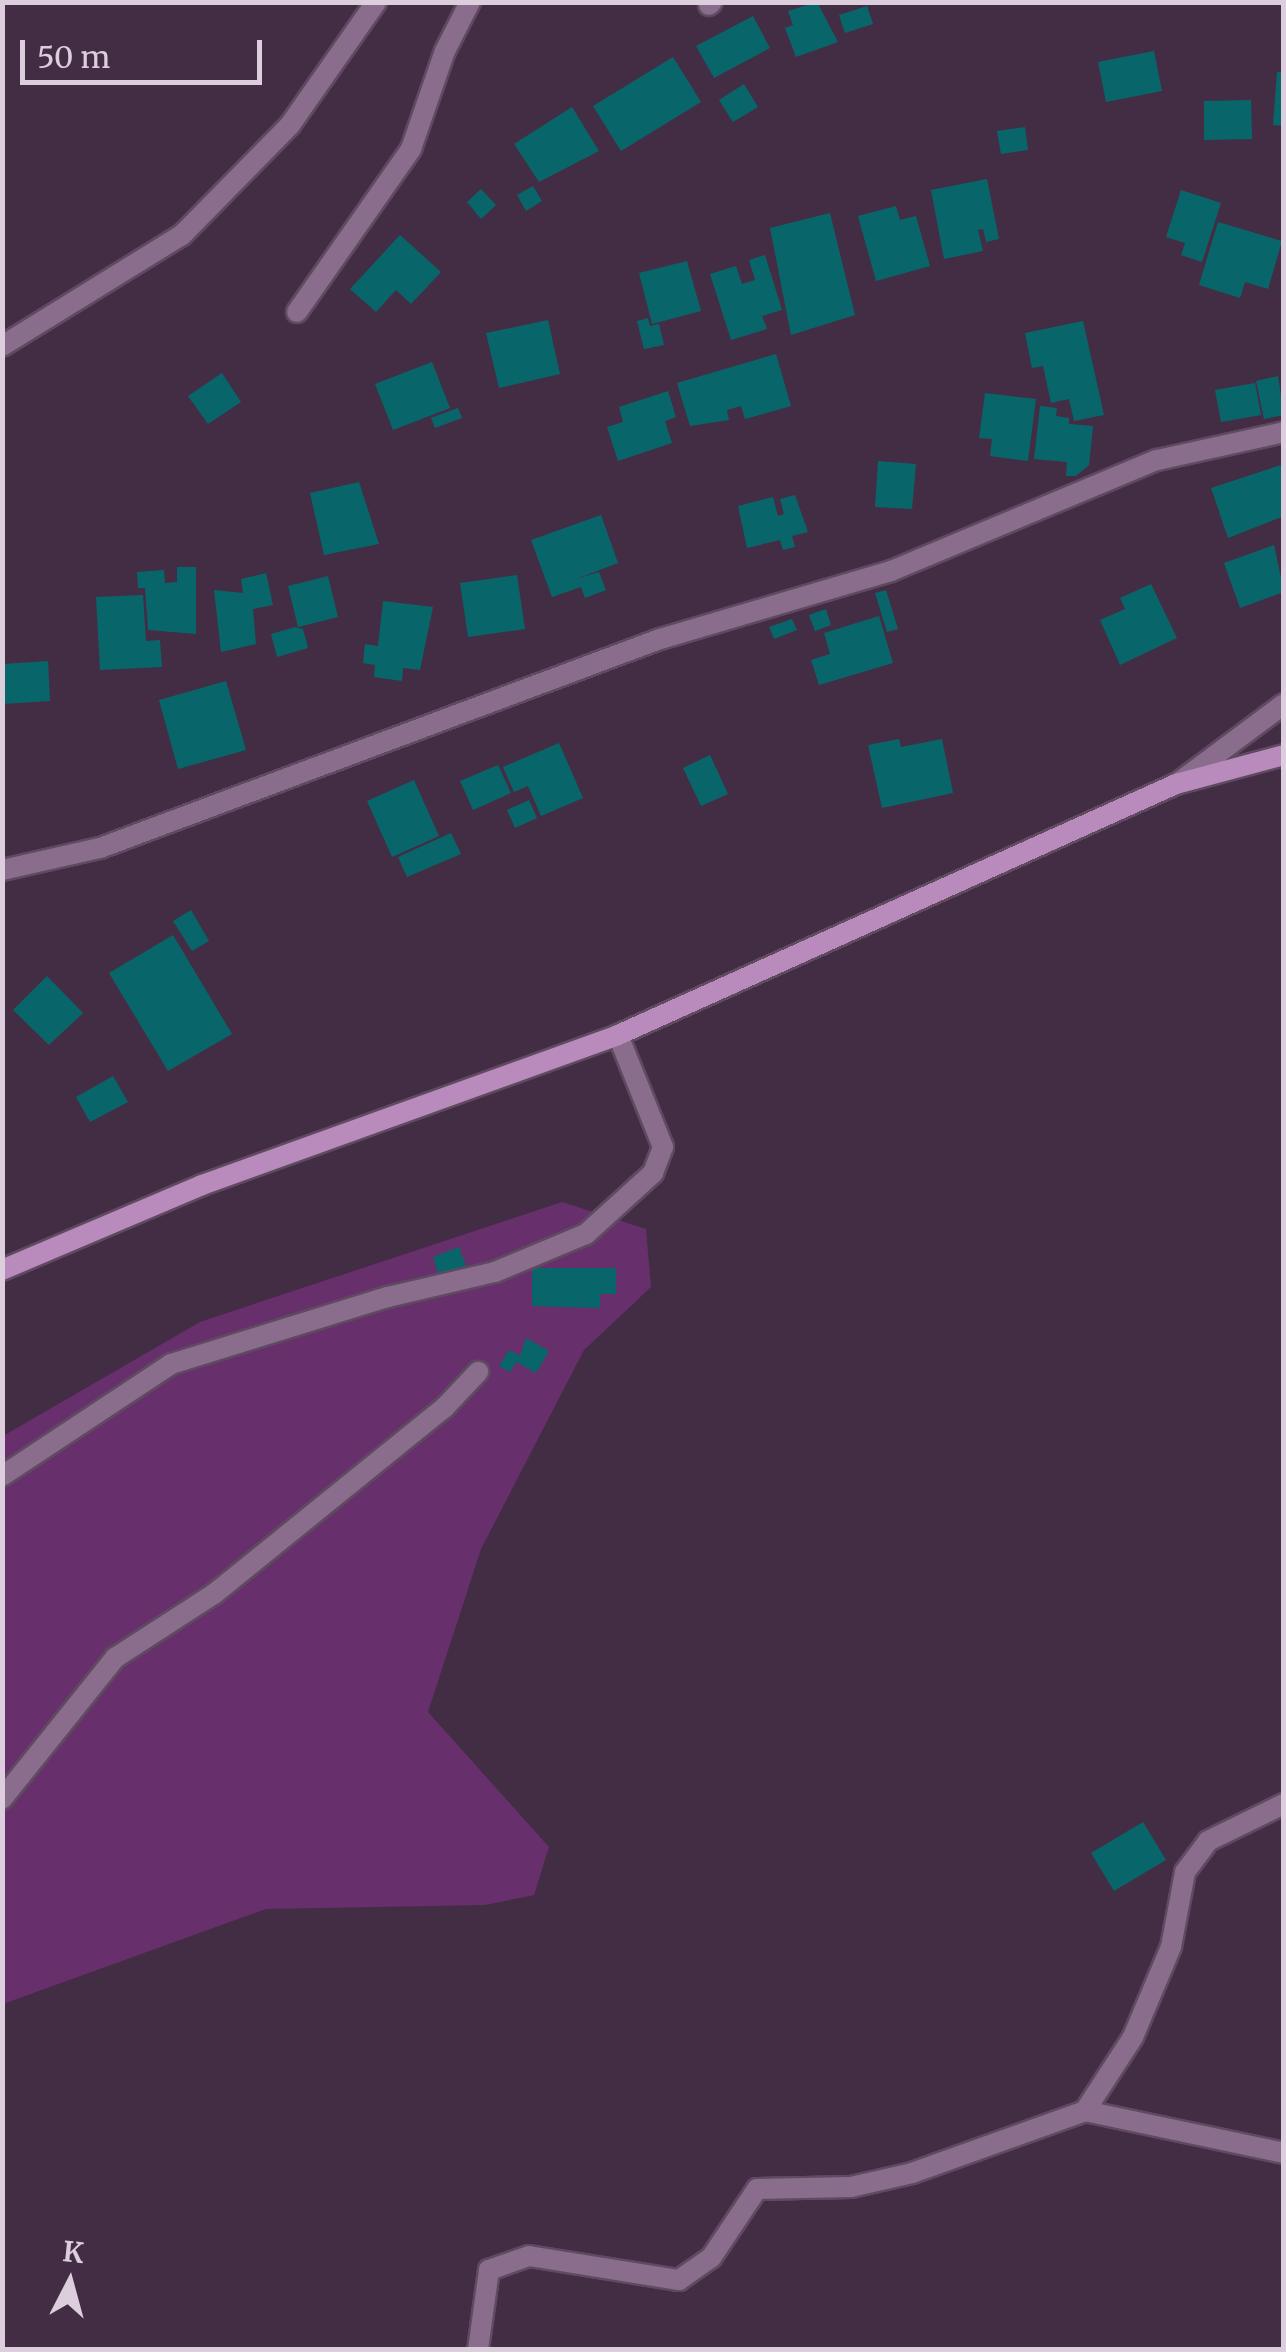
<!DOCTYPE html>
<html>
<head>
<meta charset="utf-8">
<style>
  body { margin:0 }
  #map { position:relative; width:1286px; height:2352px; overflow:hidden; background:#432d45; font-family:Merriweather,serif }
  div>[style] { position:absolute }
  .green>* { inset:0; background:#672f6c }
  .building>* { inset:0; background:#08666a }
  .roads { filter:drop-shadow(2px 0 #5f4a60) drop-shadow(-2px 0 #5f4a60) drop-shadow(0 2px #5f4a60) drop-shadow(0 -2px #5f4a60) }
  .lane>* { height:20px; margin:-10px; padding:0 10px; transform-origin:10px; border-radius:10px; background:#8a6d8c }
  .street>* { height:20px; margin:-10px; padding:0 10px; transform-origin:10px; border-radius:10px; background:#8a6d8c }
  .secondary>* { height:20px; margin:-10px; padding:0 10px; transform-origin:10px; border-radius:10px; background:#b98bbc }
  span { translate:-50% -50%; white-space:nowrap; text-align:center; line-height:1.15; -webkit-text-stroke:10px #432d45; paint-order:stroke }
  .frame { position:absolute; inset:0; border:5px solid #dccedd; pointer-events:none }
  .north { position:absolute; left:20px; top:2232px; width:100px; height:100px; -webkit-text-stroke:8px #432d45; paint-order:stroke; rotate:6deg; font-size:28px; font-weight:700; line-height:40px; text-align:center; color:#dccedd }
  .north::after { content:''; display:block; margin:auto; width:35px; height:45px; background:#dccedd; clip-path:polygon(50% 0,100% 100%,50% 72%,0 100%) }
  .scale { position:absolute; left:20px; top:40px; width:242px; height:45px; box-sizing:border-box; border:5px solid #dccedd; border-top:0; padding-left:12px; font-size:30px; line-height:35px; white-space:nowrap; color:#dccedd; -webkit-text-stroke:8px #432d45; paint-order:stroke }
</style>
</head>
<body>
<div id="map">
  <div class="green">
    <i style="clip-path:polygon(562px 1202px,646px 1229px,651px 1287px,584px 1350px,481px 1549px,428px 1712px,549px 1847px,534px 1895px,485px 1905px,266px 1909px,3px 2004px,3px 1436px,200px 1322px)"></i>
  </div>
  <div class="building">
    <i style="clip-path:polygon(817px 2px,838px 42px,796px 57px,785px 28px,793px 25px,788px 11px)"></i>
    <i style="clip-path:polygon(867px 6px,873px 24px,845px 33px,839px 15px)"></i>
    <i style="clip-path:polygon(753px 16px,770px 48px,714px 78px,696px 46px)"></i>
    <i style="clip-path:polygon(1154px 51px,1162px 91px,1106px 102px,1098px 62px)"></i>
    <i style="clip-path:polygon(673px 57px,701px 102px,621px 151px,593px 106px)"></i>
    <i style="clip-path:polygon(1277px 72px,1284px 72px,1284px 126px,1273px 125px)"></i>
    <i style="clip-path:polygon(744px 84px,758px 107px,733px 122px,719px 100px)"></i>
    <i style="clip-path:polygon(1251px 100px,1252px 139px,1204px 140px,1204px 101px)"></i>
    <i style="clip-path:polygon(572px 107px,599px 151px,539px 182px,514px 144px)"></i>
    <i style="clip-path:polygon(1025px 127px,1028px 150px,1001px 154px,997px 131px)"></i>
    <i style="clip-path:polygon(987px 179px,999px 239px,986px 242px,983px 229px,978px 230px,983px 251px,944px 259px,931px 190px)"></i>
    <i style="clip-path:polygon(533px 186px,542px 201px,526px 211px,517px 195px)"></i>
    <i style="clip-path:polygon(481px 189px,496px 205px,481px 219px,467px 202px)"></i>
    <i style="clip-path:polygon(1181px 190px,1221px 203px,1202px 262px,1181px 255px,1185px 243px,1166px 237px)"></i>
    <i style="clip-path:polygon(896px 206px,900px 220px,916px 216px,930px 266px,876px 281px,858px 216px)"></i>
    <i style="clip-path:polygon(830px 213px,855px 315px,791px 335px,770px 228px)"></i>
    <i style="clip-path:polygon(1218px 222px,1282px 241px,1268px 289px,1245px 282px,1240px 298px,1199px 285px)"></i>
    <i style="clip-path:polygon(400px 235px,441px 272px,411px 304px,396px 290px,376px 312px,350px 289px)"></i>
    <i style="clip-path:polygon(765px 255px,782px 310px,762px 316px,767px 329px,731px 340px,710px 274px,736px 266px,742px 284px,755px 280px,749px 260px)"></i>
    <i style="clip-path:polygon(687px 261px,701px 311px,652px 324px,639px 273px)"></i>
    <i style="clip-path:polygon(648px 318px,650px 326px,659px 324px,664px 345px,644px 349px,637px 321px)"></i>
    <i style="clip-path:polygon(548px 320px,560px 374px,499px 388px,486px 333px)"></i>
    <i style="clip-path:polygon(1083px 321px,1104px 415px,1074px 421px,1069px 399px,1051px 403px,1043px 366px,1032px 368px,1025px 333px)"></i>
    <i style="clip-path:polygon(776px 354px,791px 406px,745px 419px,741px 406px,727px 410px,729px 420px,690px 426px,677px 383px)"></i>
    <i style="clip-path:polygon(432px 362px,450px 408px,393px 430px,375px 384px)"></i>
    <i style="clip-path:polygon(222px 373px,241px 402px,208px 424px,188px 396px)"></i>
    <i style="clip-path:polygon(1278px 376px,1284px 415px,1264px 419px,1256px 381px)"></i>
    <i style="clip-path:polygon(1255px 383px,1261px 415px,1221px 422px,1215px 390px)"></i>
    <i style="clip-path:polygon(668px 391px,676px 417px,665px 421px,672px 443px,618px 461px,607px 427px,623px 422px,619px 407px)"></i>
    <i style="clip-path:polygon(985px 393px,1036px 399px,1028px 461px,990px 456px,992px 439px,979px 438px)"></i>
    <i style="clip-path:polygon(1040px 406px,1057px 408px,1056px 416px,1069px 418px,1069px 424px,1093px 426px,1089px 465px,1076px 476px,1066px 476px,1067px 462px,1034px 459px)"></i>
    <i style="clip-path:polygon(458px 408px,462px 418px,435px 428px,431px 418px)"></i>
    <i style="clip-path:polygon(878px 461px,916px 464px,912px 509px,875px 507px)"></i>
    <i style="clip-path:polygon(1284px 464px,1284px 516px,1228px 538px,1211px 488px)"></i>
    <i style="clip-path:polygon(359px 482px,379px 544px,324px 555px,310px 493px)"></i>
    <i style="clip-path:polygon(795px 495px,808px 532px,792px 536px,795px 547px,783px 550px,780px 540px,747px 548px,738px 506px,773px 497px,778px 516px,784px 514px,780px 499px)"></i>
    <i style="clip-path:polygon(601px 515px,618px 563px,576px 579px,599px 572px,606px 590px,585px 598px,581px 587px,552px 597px,531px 540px)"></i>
    <i style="clip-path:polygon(1274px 545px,1284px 592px,1240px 608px,1224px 563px)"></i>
    <i style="clip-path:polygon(177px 567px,196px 567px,196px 634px,148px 630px,145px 588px,138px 588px,137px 572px,164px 570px,165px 583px,177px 582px)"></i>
    <i style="clip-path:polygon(266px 573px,273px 605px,253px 609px,256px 644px,221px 652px,214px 590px,243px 593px,241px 579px)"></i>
    <i style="clip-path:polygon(517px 575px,525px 629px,468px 637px,460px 583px)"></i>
    <i style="clip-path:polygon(328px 576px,338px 617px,298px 627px,288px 586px)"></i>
    <i style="clip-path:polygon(1151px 584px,1177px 638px,1120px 665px,1100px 620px,1125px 609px,1120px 598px)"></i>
    <i style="clip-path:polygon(886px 590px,898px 629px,887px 632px,875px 593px)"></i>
    <i style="clip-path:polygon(143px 595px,146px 641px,160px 640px,162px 667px,100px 670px,96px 597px)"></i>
    <i style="clip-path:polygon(383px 601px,433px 607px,420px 670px,403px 668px,402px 681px,374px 677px,375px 665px,363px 663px,365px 644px,378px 646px)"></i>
    <i style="clip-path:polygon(826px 609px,831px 625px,815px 631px,809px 615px)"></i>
    <i style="clip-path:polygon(879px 616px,893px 663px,819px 685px,811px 660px,830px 654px,824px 633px)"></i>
    <i style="clip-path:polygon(792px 619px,797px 630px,774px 639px,769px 627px)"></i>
    <i style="clip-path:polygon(295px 627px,303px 629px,308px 648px,277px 657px,271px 634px)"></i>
    <i style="clip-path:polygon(48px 661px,50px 701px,2px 704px,2px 664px)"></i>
    <i style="clip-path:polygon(226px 681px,246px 750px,178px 769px,159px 700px)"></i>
    <i style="clip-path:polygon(899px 739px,901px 747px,942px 739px,953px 793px,882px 808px,868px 745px)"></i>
    <i style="clip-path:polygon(559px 743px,583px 798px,541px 816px,528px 786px,514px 792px,503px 767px)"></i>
    <i style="clip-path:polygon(710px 755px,728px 794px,701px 806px,683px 768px)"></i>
    <i style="clip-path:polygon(498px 765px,511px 793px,473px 810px,460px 781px)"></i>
    <i style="clip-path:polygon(414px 780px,439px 836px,392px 857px,367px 801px)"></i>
    <i style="clip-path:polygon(529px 800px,537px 818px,515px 828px,507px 810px)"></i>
    <i style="clip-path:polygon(451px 833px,461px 854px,407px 877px,398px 857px)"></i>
    <i style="clip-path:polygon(191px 910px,209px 941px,192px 951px,173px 921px)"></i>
    <i style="clip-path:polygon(173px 935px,232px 1034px,168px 1071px,109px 973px)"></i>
    <i style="clip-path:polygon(47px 976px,83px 1013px,49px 1045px,13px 1010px)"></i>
    <i style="clip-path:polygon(113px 1076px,128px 1102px,90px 1122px,76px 1097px)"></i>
    <i style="clip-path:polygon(459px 1247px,466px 1266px,439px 1276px,433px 1257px)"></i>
    <i style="clip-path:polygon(532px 1268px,616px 1268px,616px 1294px,600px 1294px,600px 1308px,532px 1306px)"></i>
    <i style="clip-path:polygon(526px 1338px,549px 1351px,536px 1373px,516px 1362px,510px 1372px,499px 1366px,509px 1350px,520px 1356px)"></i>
    <i style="clip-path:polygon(1143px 1822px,1166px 1860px,1114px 1891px,1091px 1853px)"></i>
  </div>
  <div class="roads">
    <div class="lane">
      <i style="left:2px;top:1476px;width:203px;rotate:-33.5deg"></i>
      <i style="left:171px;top:1364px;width:227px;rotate:-17.2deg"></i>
      <i style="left:388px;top:1297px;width:110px;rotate:-13.2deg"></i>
      <i style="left:495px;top:1272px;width:99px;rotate:-22.7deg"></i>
      <i style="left:586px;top:1234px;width:91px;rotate:-42.3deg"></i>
      <i style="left:653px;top:1173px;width:28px;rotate:-69deg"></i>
      <i style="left:663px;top:1147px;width:121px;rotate:-111.9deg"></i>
      <i style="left:2px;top:1799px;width:181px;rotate:-51.3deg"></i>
      <i style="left:115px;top:1658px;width:118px;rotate:-32.9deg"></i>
      <i style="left:214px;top:1594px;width:296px;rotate:-39deg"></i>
      <i style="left:444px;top:1408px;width:50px;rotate:-46.6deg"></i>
    </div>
    <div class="street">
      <i style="left:709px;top:5px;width:4px;rotate:-45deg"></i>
      <i style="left:297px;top:312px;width:199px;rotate:-55deg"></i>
      <i style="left:411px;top:149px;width:104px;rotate:-70.9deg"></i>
      <i style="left:445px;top:51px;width:55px;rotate:-63deg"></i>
      <i style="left:2px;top:346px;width:211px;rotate:-31.7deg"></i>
      <i style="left:182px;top:235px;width:154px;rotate:-45.5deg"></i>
      <i style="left:290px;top:125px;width:150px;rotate:-55deg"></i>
      <i style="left:1178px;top:783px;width:132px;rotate:-36.7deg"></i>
      <i style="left:2px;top:870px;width:100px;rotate:-12.7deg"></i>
      <i style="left:100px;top:848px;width:598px;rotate:-20.47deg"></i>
      <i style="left:660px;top:639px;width:241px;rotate:-16.4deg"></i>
      <i style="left:891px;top:571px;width:288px;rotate:-22.7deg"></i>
      <i style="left:1157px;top:460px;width:130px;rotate:-12.4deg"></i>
      <i style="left:1085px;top:2111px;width:88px;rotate:-57deg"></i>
      <i style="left:1133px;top:2037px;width:98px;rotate:-67.1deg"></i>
      <i style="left:1171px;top:1947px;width:76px;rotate:-79.4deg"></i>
      <i style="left:1185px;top:1872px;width:39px;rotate:-53deg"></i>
      <i style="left:1208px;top:1841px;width:85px;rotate:-26deg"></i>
      <i style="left:478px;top:2350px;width:81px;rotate:-82.2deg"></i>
      <i style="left:489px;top:2270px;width:42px;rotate:-19.3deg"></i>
      <i style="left:529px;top:2256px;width:152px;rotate:9.1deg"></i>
      <i style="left:679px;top:2280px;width:39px;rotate:-35deg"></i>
      <i style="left:711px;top:2258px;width:83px;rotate:-56.3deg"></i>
      <i style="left:757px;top:2189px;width:94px;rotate:-1.2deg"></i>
      <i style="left:851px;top:2187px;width:63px;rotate:-12.9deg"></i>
      <i style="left:912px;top:2173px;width:184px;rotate:-19.7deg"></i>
      <i style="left:1085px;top:2111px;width:203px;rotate:11.9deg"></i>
    </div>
    <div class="secondary">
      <i style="left:2px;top:1270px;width:217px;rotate:-23deg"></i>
      <i style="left:202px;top:1185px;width:442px;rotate:-19.8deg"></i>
      <i style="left:618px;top:1035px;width:612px;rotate:-24.22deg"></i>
      <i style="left:1176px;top:784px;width:112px;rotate:-15deg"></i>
    </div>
  </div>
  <div class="frame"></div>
  <div class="north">K</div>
  <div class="scale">50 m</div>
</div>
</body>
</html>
